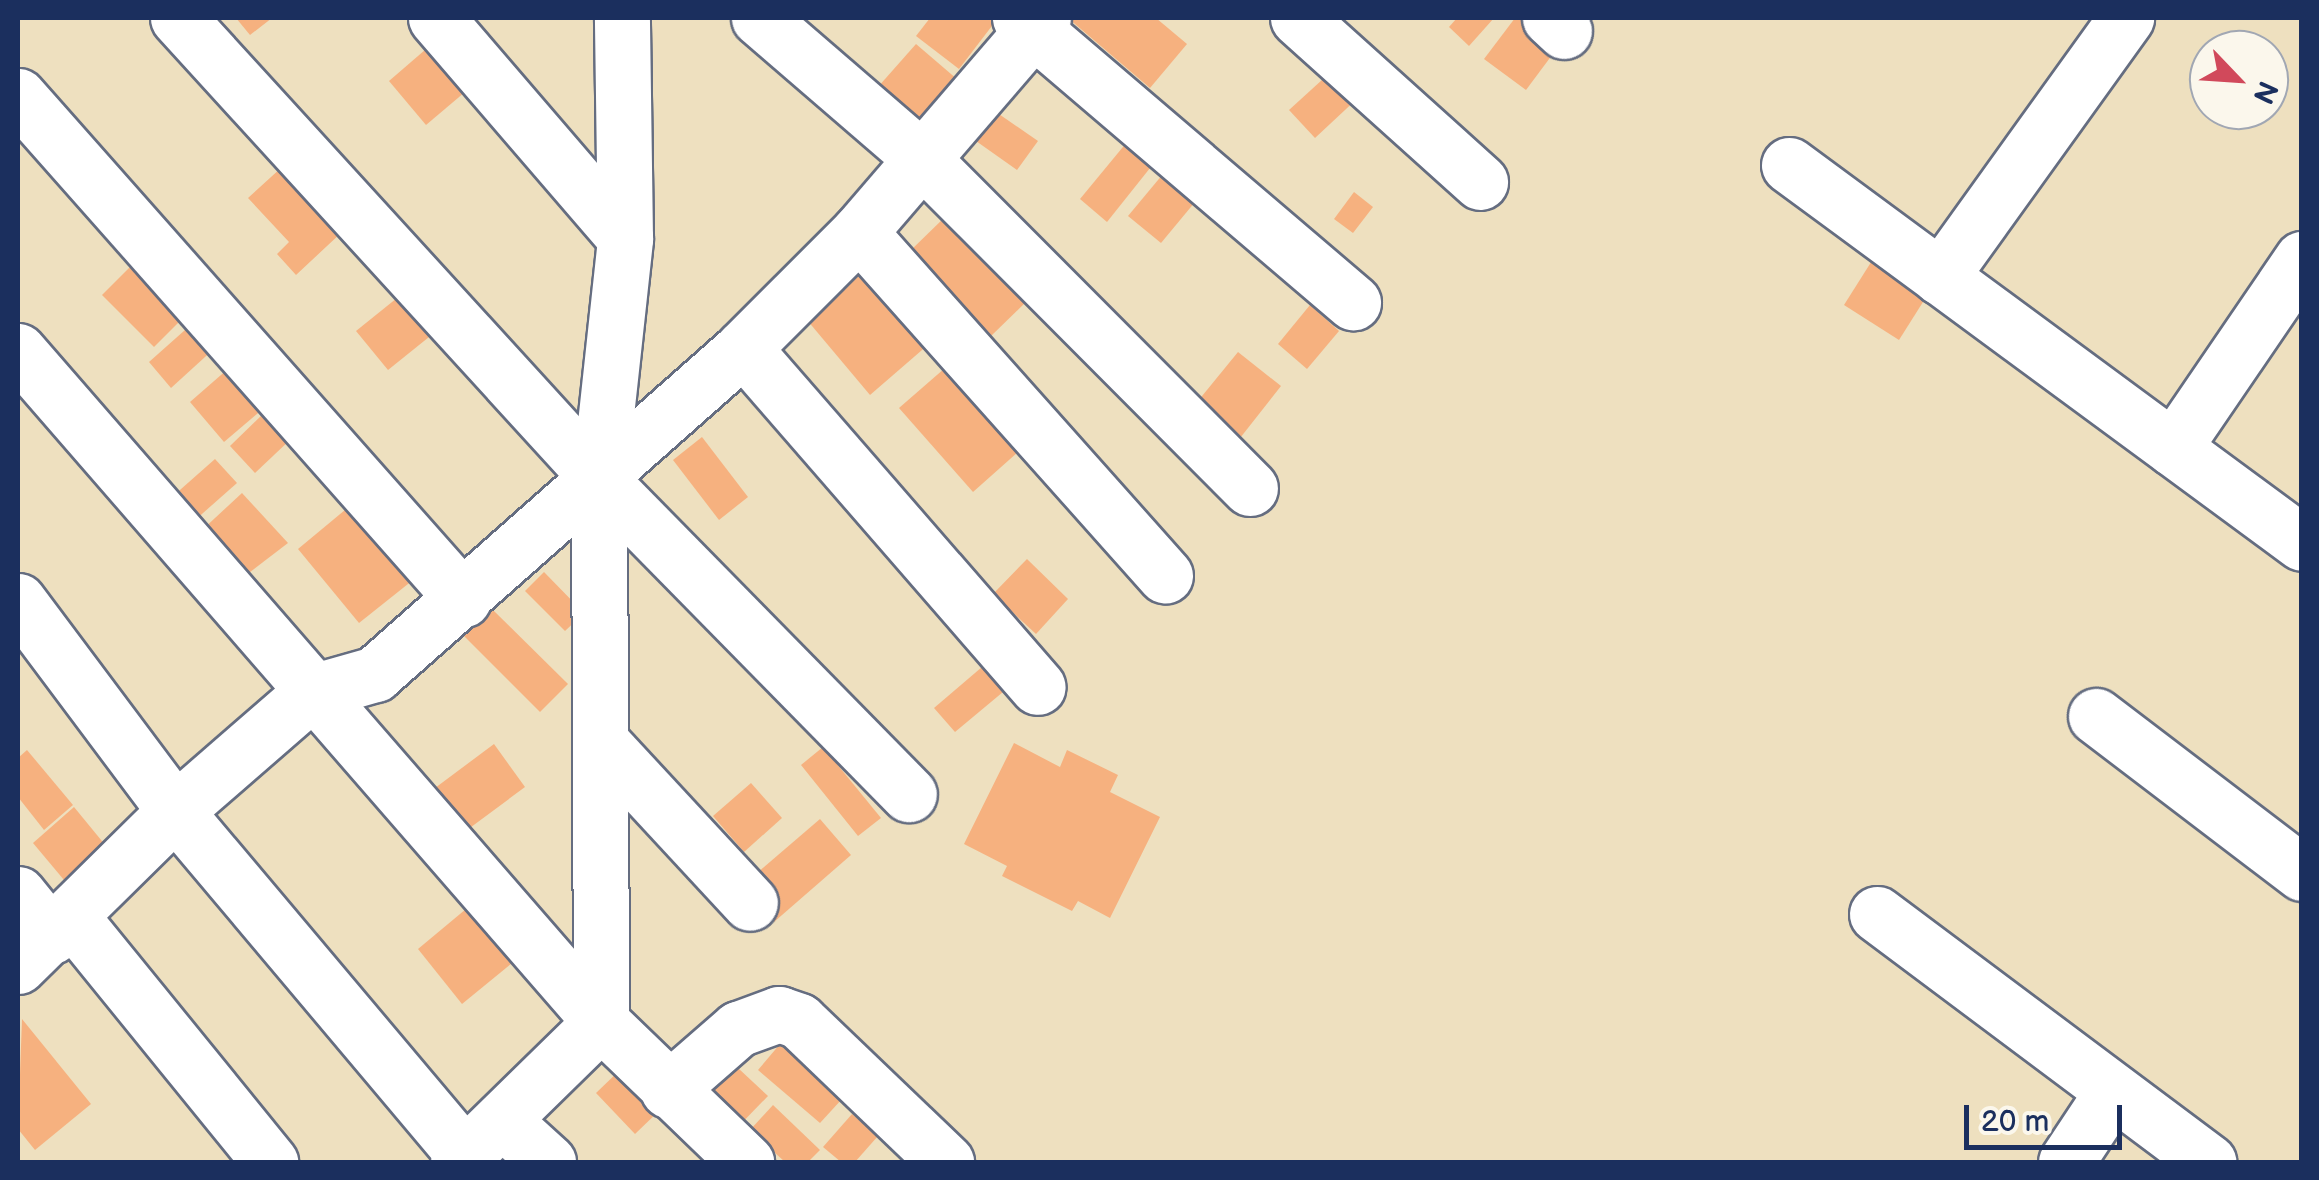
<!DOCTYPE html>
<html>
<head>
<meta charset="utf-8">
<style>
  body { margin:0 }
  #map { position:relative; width:2319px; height:1180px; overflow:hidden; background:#eee0bf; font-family:"Balsamiq Sans",sans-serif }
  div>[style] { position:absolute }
  .building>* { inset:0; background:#f6b17f }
  .roads { filter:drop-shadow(2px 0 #656d80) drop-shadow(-2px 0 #656d80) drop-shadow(0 2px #656d80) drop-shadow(0 -2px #656d80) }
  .minor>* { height:55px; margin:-27.5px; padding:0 27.5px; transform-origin:27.5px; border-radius:27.5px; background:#fff }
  span { translate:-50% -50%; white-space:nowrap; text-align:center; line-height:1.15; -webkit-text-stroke:9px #fbf7ec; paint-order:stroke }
  .frame { position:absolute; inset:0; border:20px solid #1b2f5e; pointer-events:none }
  .north { position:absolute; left:2189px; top:30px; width:100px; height:100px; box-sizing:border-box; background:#fbf7ec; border:2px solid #a1a7b3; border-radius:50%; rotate:115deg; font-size:28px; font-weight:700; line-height:40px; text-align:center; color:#1b2f5e }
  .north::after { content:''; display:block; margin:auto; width:35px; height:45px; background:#d1495b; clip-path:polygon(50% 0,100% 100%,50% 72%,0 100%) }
  .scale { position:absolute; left:1964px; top:1105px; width:158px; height:45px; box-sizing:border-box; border:5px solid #1b2f5e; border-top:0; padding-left:12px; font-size:30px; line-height:35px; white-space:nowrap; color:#1b2f5e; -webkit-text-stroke:8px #fbf7ec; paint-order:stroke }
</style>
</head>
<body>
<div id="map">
  <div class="building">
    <i style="clip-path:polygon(236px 18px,272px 18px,250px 35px)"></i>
    <i style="clip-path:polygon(930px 18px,998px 18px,959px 69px,916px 36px)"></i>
    <i style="clip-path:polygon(1068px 18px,1156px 18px,1187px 44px,1150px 88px)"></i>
    <i style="clip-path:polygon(1457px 18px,1494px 18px,1469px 46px,1449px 27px)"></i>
    <i style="clip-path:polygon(1515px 18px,1528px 18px,1561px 43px,1526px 90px,1484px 59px)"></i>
    <i style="clip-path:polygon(440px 37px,478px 81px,426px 125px,389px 81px)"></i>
    <i style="clip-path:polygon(916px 44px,958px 80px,913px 132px,870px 96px)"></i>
    <i style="clip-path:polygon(1334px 69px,1360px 96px,1315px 138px,1289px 110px)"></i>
    <i style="clip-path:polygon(996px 112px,1038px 141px,1017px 170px,976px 141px)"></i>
    <i style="clip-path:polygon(1132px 136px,1158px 158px,1107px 222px,1080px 199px)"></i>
    <i style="clip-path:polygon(282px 167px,342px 232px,296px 275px,277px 254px,289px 242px,248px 198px)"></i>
    <i style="clip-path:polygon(1168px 168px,1200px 196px,1161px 243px,1128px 216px)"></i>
    <i style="clip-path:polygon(1354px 192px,1373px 207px,1353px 233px,1334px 219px)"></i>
    <i style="clip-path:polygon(947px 215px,1029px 299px,990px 337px,908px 253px)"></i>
    <i style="clip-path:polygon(1880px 248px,1935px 283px,1899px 340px,1844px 305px)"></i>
    <i style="clip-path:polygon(138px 259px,190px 311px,154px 347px,102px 295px)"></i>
    <i style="clip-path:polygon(867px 269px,929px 344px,870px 395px,807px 320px)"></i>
    <i style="clip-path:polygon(402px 294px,434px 333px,388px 370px,356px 331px)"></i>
    <i style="clip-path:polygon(1310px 305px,1339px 331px,1307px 369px,1278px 344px)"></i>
    <i style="clip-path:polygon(194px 322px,216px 347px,171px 388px,149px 362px)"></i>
    <i style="clip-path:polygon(1238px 352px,1281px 386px,1233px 447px,1189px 412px)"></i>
    <i style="clip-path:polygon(229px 368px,264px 408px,224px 442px,190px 402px)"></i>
    <i style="clip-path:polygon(945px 368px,1018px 452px,973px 492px,899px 408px)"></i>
    <i style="clip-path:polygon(266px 411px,292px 438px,255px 473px,230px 446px)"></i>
    <i style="clip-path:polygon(702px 437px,748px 497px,719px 520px,673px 460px)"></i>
    <i style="clip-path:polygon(215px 459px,237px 483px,194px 521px,172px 497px)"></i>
    <i style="clip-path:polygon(242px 493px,288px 543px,241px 579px,201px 531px)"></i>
    <i style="clip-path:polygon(351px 505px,413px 580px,359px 623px,298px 549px)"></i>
    <i style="clip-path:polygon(1027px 559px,1068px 599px,1036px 634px,993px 594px)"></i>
    <i style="clip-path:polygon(544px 572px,584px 613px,565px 631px,525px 591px)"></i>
    <i style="clip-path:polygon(493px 610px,568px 684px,540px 712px,462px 634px)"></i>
    <i style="clip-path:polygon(982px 667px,1003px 692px,955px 732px,934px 708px)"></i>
    <i style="clip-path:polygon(1014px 743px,1060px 767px,1067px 750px,1118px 775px,1110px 792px,1160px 817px,1110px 918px,1078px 901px,1072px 911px,1002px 876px,1007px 866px,964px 844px)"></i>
    <i style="clip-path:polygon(494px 744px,525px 787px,463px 833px,431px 791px)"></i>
    <i style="clip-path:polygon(823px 747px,881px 818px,858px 836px,801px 765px)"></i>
    <i style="clip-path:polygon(27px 750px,73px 805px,44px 830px,18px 797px,18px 758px)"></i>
    <i style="clip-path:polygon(751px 783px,782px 818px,744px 852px,713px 816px)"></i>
    <i style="clip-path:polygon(74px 807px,106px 846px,64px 880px,33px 843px)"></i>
    <i style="clip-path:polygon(820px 819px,851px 855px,774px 922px,743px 885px)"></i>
    <i style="clip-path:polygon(472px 904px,517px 959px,462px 1004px,418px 949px)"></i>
    <i style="clip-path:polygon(22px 1019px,91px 1104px,35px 1150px,18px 1129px)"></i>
    <i style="clip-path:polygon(780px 1044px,842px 1099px,820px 1123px,758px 1070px)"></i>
    <i style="clip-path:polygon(723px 1054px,768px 1096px,732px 1133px,688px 1092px)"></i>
    <i style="clip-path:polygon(622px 1068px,661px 1109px,635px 1134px,596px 1093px)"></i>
    <i style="clip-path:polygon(773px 1105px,820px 1150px,808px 1162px,785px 1162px,750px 1130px)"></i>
    <i style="clip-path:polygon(852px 1114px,878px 1136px,855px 1162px,841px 1162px,823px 1147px)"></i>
  </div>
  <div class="roads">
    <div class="minor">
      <i style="left:178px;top:18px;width:624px;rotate:47.6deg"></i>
      <i style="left:599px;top:479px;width:442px;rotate:45.5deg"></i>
      <i style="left:436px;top:18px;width:290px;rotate:49.3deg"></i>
      <i style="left:759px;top:18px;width:214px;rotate:40.8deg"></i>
      <i style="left:921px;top:158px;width:466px;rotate:45.1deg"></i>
      <i style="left:1020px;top:18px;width:438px;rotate:40.5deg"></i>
      <i style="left:1298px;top:18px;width:245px;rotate:42deg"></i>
      <i style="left:1550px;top:18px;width:19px;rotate:43deg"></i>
      <i style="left:18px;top:96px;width:672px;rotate:48.5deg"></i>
      <i style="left:1789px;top:165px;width:637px;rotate:36.38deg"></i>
      <i style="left:859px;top:232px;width:460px;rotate:48.3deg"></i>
      <i style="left:1940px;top:277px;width:319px;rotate:-54.3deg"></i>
      <i style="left:743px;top:348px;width:449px;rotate:49deg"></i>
      <i style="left:18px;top:351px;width:889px;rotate:49.01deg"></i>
      <i style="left:601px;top:1022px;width:202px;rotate:44deg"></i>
      <i style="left:2173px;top:448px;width:229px;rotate:-55.7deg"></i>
      <i style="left:18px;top:601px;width:262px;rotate:53.2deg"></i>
      <i style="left:175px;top:811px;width:449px;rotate:49.9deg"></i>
      <i style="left:2096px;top:716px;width:259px;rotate:37.3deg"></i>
      <i style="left:601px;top:742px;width:219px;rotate:47.2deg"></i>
      <i style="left:18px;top:894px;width:54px;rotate:51deg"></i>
      <i style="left:1877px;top:914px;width:414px;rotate:36.8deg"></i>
      <i style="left:71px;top:917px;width:316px;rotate:50.9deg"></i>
      <i style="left:18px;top:966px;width:221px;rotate:-44.6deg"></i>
      <i style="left:175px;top:811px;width:181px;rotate:-41deg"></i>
      <i style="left:312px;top:692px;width:66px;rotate:-15.9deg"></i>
      <i style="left:375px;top:674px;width:492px;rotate:-41.5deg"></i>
      <i style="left:743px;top:348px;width:164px;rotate:-45deg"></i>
      <i style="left:859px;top:232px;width:282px;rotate:-49.3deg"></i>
      <i style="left:668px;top:1090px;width:93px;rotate:-41.1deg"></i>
      <i style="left:738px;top:1029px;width:44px;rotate:-20.1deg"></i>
      <i style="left:779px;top:1014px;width:21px;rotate:19deg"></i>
      <i style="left:799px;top:1021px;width:204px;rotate:43.8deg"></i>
      <i style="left:503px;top:1121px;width:61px;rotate:42.3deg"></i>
      <i style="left:458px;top:1162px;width:200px;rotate:-44.4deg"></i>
      <i style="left:601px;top:1022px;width:543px;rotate:-90.21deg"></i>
      <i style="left:599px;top:479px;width:242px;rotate:-83.8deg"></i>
      <i style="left:625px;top:238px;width:220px;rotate:-90.8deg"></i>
      <i style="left:2066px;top:1162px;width:85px;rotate:-56.5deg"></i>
    </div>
  </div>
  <div class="frame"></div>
  <div class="north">N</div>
  <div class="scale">20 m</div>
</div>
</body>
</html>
